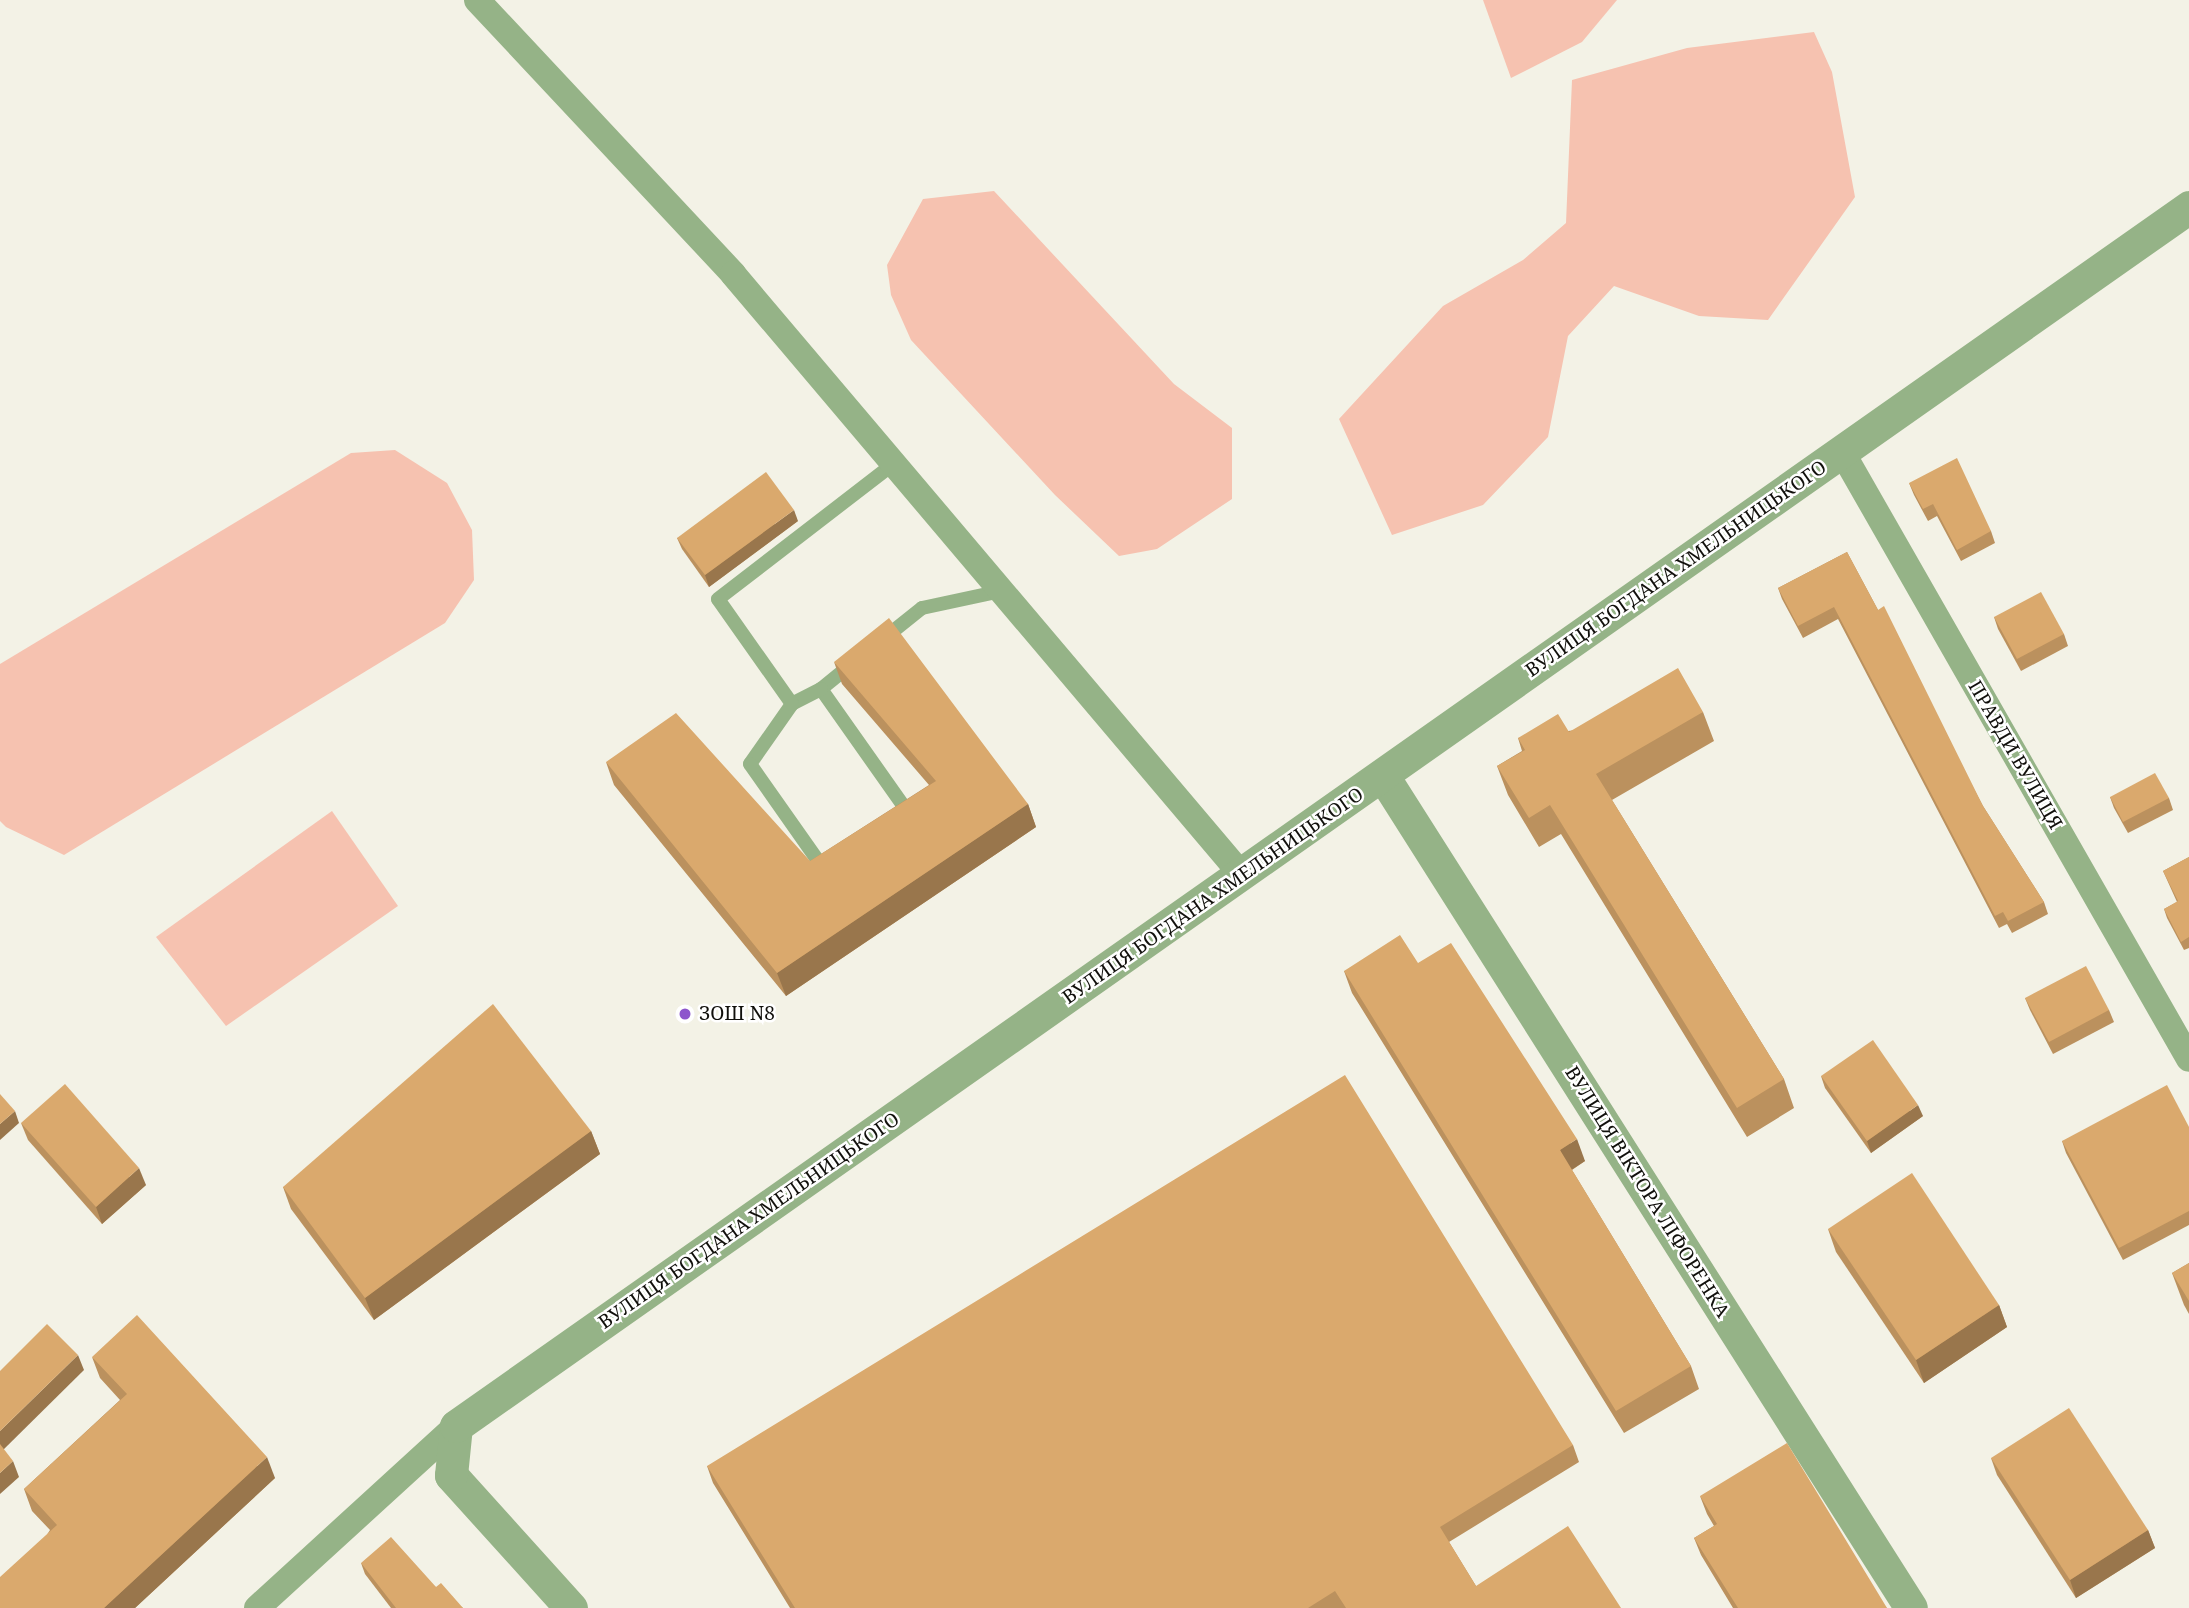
<!DOCTYPE html>
<html>
<head>
<meta charset="utf-8">
<style>
  body { margin:0 }
  #map { position:relative; width:2189px; height:1608px; overflow:hidden; background:#f3f2e6; font-family:"Noto Serif",serif }
  div>[style] { position:absolute }
  .green>* { inset:0; background:#f6c2b0 }
  .service>* { height:14px; margin:-7px; padding:0 7px; transform-origin:7px; border-radius:7px; background:#95b387 }
  .minor>* { height:26px; margin:-13px; padding:0 13px; transform-origin:13px; border-radius:13px; background:#95b387 }
  .tertiary>* { height:33px; margin:-16.5px; padding:0 16.5px; transform-origin:16.5px; border-radius:16.5px; background:#95b387 }
  .wall>* { inset:0; background:#bb915e }
  .shaded-wall>* { inset:0; background:#99764c }
  .building>* { inset:0; background:#daa96d }
  .dots>* { width:19px; height:19px; translate:-50% -50%; box-sizing:border-box; border:4px solid #fff; border-radius:50% }
  span { translate:-50% -50%; white-space:nowrap; text-align:center; line-height:1.15; -webkit-text-stroke:5px #fff; paint-order:stroke }
  .street-label { font-size:19px; color:#11100c }
  .poi-label { font-size:19px; color:#11100c }
  .left { translate:0 -50%; text-align:left }
</style>
</head>
<body>
<div id="map">
  <div class="green">
    <i style="clip-path:polygon(1483px 0,1617px 0,1582px 42px,1511px 78px)"></i>
    <i style="clip-path:polygon(1814px 32px,1832px 72px,1855px 197px,1768px 320px,1699px 316px,1614px 286px,1568px 336px,1548px 437px,1483px 505px,1392px 535px,1339px 419px,1443px 306px,1523px 260px,1566px 223px,1572px 80px,1687px 48px)"></i>
    <i style="clip-path:polygon(994px 191px,1174px 384px,1232px 428px,1232px 499px,1157px 549px,1119px 556px,1055px 495px,911px 340px,891px 295px,887px 265px,923px 199px)"></i>
    <i style="clip-path:polygon(395px 450px,447px 483px,472px 530px,474px 580px,445px 623px,64px 855px,6px 827px,0 821px,0 664px,351px 453px)"></i>
    <i style="clip-path:polygon(332px 811px,398px 906px,226px 1026px,156px 937px)"></i>
  </div>
  <div class="service">
    <i style="left:882px;top:640px;width:51px;rotate:-38.7deg"></i>
    <i style="left:922px;top:608px;width:81px;rotate:-12.1deg"></i>
    <i style="left:853px;top:663px;width:41px;rotate:140.9deg"></i>
    <i style="left:821px;top:689px;width:149px;rotate:54.8deg"></i>
    <i style="left:907px;top:811px;width:9px;rotate:148deg"></i>
    <i style="left:821px;top:689px;width:33px;rotate:153deg"></i>
    <i style="left:792px;top:704px;width:73px;rotate:125deg"></i>
    <i style="left:750px;top:764px;width:123px;rotate:54.9deg"></i>
    <i style="left:821px;top:865px;width:9px;rotate:-36deg"></i>
    <i style="left:792px;top:704px;width:128px;rotate:-125.2deg"></i>
    <i style="left:718px;top:599px;width:221px;rotate:-37.6deg"></i>
  </div>
  <div class="minor">
    <i style="left:477px;top:0;width:375px;rotate:46.9deg"></i>
    <i style="left:733px;top:274px;width:788px;rotate:49.74deg"></i>
    <i style="left:1842px;top:452px;width:699px;rotate:60.24deg"></i>
    <i style="left:257px;top:1608px;width:270px;rotate:-42.4deg"></i>
  </div>
  <div class="tertiary">
    <i style="left:1383px;top:776px;width:985px;rotate:57.6deg"></i>
    <i style="left:571px;top:1608px;width:179px;rotate:-132.1deg"></i>
    <i style="left:451px;top:1475px;width:49px;rotate:-84.2deg"></i>
    <i style="left:456px;top:1426px;width:2119px;rotate:-35.12deg"></i>
  </div>
  <div class="wall">
    <i style="clip-path:polygon(1909px 483px,1991px 531px,1995px 543px,1961px 561px,1937px 516px,1928px 521px,1914px 495px)"></i>
    <i style="clip-path:polygon(798px 521px,709px 587px,682px 549px,677px 538px)"></i>
    <i style="clip-path:polygon(1847px 552px,1983px 806px,2044px 902px,2048px 914px,2012px 933px,2007px 924px,1999px 928px,1838px 619px,1803px 638px,1782px 599px,1778px 588px)"></i>
    <i style="clip-path:polygon(1994px 617px,2064px 634px,2068px 646px,2021px 671px,1998px 629px)"></i>
    <i style="clip-path:polygon(834px 662px,1028px 804px,1036px 827px,786px 996px,614px 785px,606px 762px,810px 861px,929px 785px,842px 684px)"></i>
    <i style="clip-path:polygon(1703px 712px,1714px 741px,1612px 800px,1784px 1079px,1794px 1108px,1747px 1137px,1561px 834px,1539px 847px,1508px 795px,1497px 766px,1522px 751px,1518px 738px)"></i>
    <i style="clip-path:polygon(2110px 797px,2169px 798px,2173px 810px,2128px 833px,2114px 808px)"></i>
    <i style="clip-path:polygon(2189px 857px,2189px 948px,2184px 950px,2167px 918px,2164px 909px,2177px 902px,2163px 871px)"></i>
    <i style="clip-path:polygon(1418px 963px,1585px 1161px,1572px 1170px,1691px 1366px,1699px 1389px,1624px 1433px,1352px 993px,1344px 971px)"></i>
    <i style="clip-path:polygon(2025px 998px,2109px 1010px,2114px 1022px,2053px 1054px,2030px 1010px)"></i>
    <i style="clip-path:polygon(1821px 1076px,1923px 1116px,1871px 1153px,1825px 1088px)"></i>
    <i style="clip-path:polygon(21px 1123px,146px 1185px,102px 1224px,28px 1140px)"></i>
    <i style="clip-path:polygon(2189px 1127px,2189px 1225px,2123px 1260px,2066px 1153px,2062px 1141px)"></i>
    <i style="clip-path:polygon(591px 1131px,600px 1154px,374px 1320px,291px 1209px,283px 1187px)"></i>
    <i style="clip-path:polygon(1828px 1229px,1999px 1305px,2007px 1327px,1924px 1383px,1836px 1252px)"></i>
    <i style="clip-path:polygon(2189px 1263px,2189px 1314px,2184px 1305px,2172px 1273px)"></i>
    <i style="clip-path:polygon(92px 1357px,275px 1478px,135px 1608px,0 1608px,50px 1530px,32px 1511px,24px 1489px,120px 1400px,100px 1378px)"></i>
    <i style="clip-path:polygon(1573px 1445px,1579px 1462px,1449px 1542px,1476px 1586px,1621px 1608px,790px 1608px,713px 1483px,707px 1466px)"></i>
    <i style="clip-path:polygon(1991px 1458px,2148px 1530px,2155px 1548px,2076px 1598px,1997px 1475px)"></i>
    <i style="clip-path:polygon(1700px 1496px,1887px 1608px,1733px 1608px,1701px 1555px,1694px 1538px,1714px 1526px,1707px 1514px)"></i>
    <i style="clip-path:polygon(361px 1563px,436px 1587px,463px 1608px,391px 1608px,365px 1574px)"></i>
  </div>
  <div class="shaded-wall">
    <i style="clip-path:polygon(794px 510px,798px 521px,709px 587px,705px 575px)"></i>
    <i style="clip-path:polygon(1028px 804px,1036px 827px,786px 996px,777px 973px)"></i>
    <i style="clip-path:polygon(1918px 1105px,1923px 1116px,1871px 1153px,1867px 1141px)"></i>
    <i style="clip-path:polygon(15px 1111px,19px 1123px,0 1140px,0 1124px)"></i>
    <i style="clip-path:polygon(591px 1131px,600px 1154px,374px 1320px,365px 1298px)"></i>
    <i style="clip-path:polygon(1577px 1139px,1585px 1161px,1568px 1172px,1560px 1150px)"></i>
    <i style="clip-path:polygon(139px 1168px,146px 1185px,102px 1224px,96px 1207px)"></i>
    <i style="clip-path:polygon(1999px 1305px,2007px 1327px,1924px 1383px,1916px 1360px)"></i>
    <i style="clip-path:polygon(78px 1355px,84px 1370px,0 1453px,0 1431px)"></i>
    <i style="clip-path:polygon(267px 1457px,275px 1478px,135px 1608px,104px 1608px)"></i>
    <i style="clip-path:polygon(13px 1461px,19px 1477px,0 1494px,0 1473px)"></i>
    <i style="clip-path:polygon(2148px 1530px,2155px 1548px,2076px 1598px,2070px 1580px)"></i>
  </div>
  <div class="building">
    <i style="clip-path:polygon(1957px 458px,1991px 531px,1957px 550px,1933px 504px,1923px 509px,1909px 483px)"></i>
    <i style="clip-path:polygon(766px 472px,794px 510px,705px 575px,677px 538px)"></i>
    <i style="clip-path:polygon(1847px 552px,1878px 610px,1884px 606px,1983px 806px,2044px 902px,2008px 921px,2003px 912px,1995px 916px,1834px 607px,1798px 626px,1778px 588px)"></i>
    <i style="clip-path:polygon(2041px 592px,2064px 634px,2017px 659px,1994px 617px)"></i>
    <i style="clip-path:polygon(889px 618px,1028px 804px,777px 973px,606px 762px,676px 713px,810px 861px,936px 781px,834px 662px)"></i>
    <i style="clip-path:polygon(1678px 668px,1703px 712px,1596px 774px,1784px 1079px,1737px 1108px,1550px 805px,1529px 818px,1497px 766px,1525px 750px,1518px 738px,1558px 714px,1569px 732px)"></i>
    <i style="clip-path:polygon(2155px 773px,2169px 798px,2123px 822px,2110px 797px)"></i>
    <i style="clip-path:polygon(2189px 857px,2189px 937px,2181px 942px,2164px 909px,2178px 901px,2163px 871px)"></i>
    <i style="clip-path:polygon(1400px 935px,1418px 963px,1451px 943px,1577px 1139px,1560px 1150px,1691px 1366px,1616px 1411px,1344px 971px)"></i>
    <i style="clip-path:polygon(2086px 966px,2109px 1010px,2049px 1042px,2025px 998px)"></i>
    <i style="clip-path:polygon(493px 1004px,591px 1131px,365px 1298px,283px 1187px)"></i>
    <i style="clip-path:polygon(1873px 1040px,1918px 1105px,1867px 1141px,1821px 1076px)"></i>
    <i style="clip-path:polygon(1345px 1075px,1573px 1445px,1440px 1527px,1476px 1586px,1568px 1526px,1621px 1608px,1346px 1608px,1335px 1591px,1308px 1608px,795px 1608px,707px 1466px)"></i>
    <i style="clip-path:polygon(65px 1084px,139px 1168px,96px 1207px,21px 1123px)"></i>
    <i style="clip-path:polygon(2167px 1085px,2189px 1127px,2189px 1211px,2119px 1248px,2062px 1141px)"></i>
    <i style="clip-path:polygon(0 1094px,15px 1111px,0 1124px)"></i>
    <i style="clip-path:polygon(1912px 1173px,1999px 1305px,1916px 1360px,1828px 1229px)"></i>
    <i style="clip-path:polygon(2189px 1263px,2189px 1301px,2172px 1273px)"></i>
    <i style="clip-path:polygon(137px 1315px,267px 1457px,104px 1608px,0 1608px,0 1577px,57px 1525px,24px 1489px,127px 1394px,92px 1357px)"></i>
    <i style="clip-path:polygon(47px 1324px,78px 1355px,0 1431px,0 1371px)"></i>
    <i style="clip-path:polygon(2069px 1408px,2148px 1530px,2070px 1580px,1991px 1458px)"></i>
    <i style="clip-path:polygon(1787px 1443px,1887px 1608px,1738px 1608px,1694px 1538px,1717px 1524px,1700px 1496px)"></i>
    <i style="clip-path:polygon(0 1444px,13px 1461px,0 1473px)"></i>
    <i style="clip-path:polygon(391px 1537px,436px 1587px,441px 1583px,463px 1608px,396px 1608px,361px 1563px)"></i>
  </div>
  <div class="dots">
    <i style="left:685px;top:1014px;background:#8d55cc"></i>
  </div>
  <div class="street-label">
    <span style="left:1676px;top:569px;rotate:-35deg">ВУЛИЦЯ БОГДАНА ХМЕЛЬНИЦЬКОГО</span>
    <span style="left:2015px;top:755px;rotate:60deg">ПРАВДИ ВУЛИЦЯ</span>
    <span style="left:1213px;top:896px;rotate:-35deg">ВУЛИЦЯ БОГДАНА ХМЕЛЬНИЦЬКОГО</span>
    <span style="left:1647px;top:1192px;rotate:58deg">ВУЛИЦЯ ВІКТОРА ЛІФОРЕНКА</span>
    <span style="left:749px;top:1221px;rotate:-35deg">ВУЛИЦЯ БОГДАНА ХМЕЛЬНИЦЬКОГО</span>
  </div>
  <div class="poi-label">
    <span class="left" style="left:699px;top:1014px">ЗОШ N8</span>
  </div>
</div>
</body>
</html>
